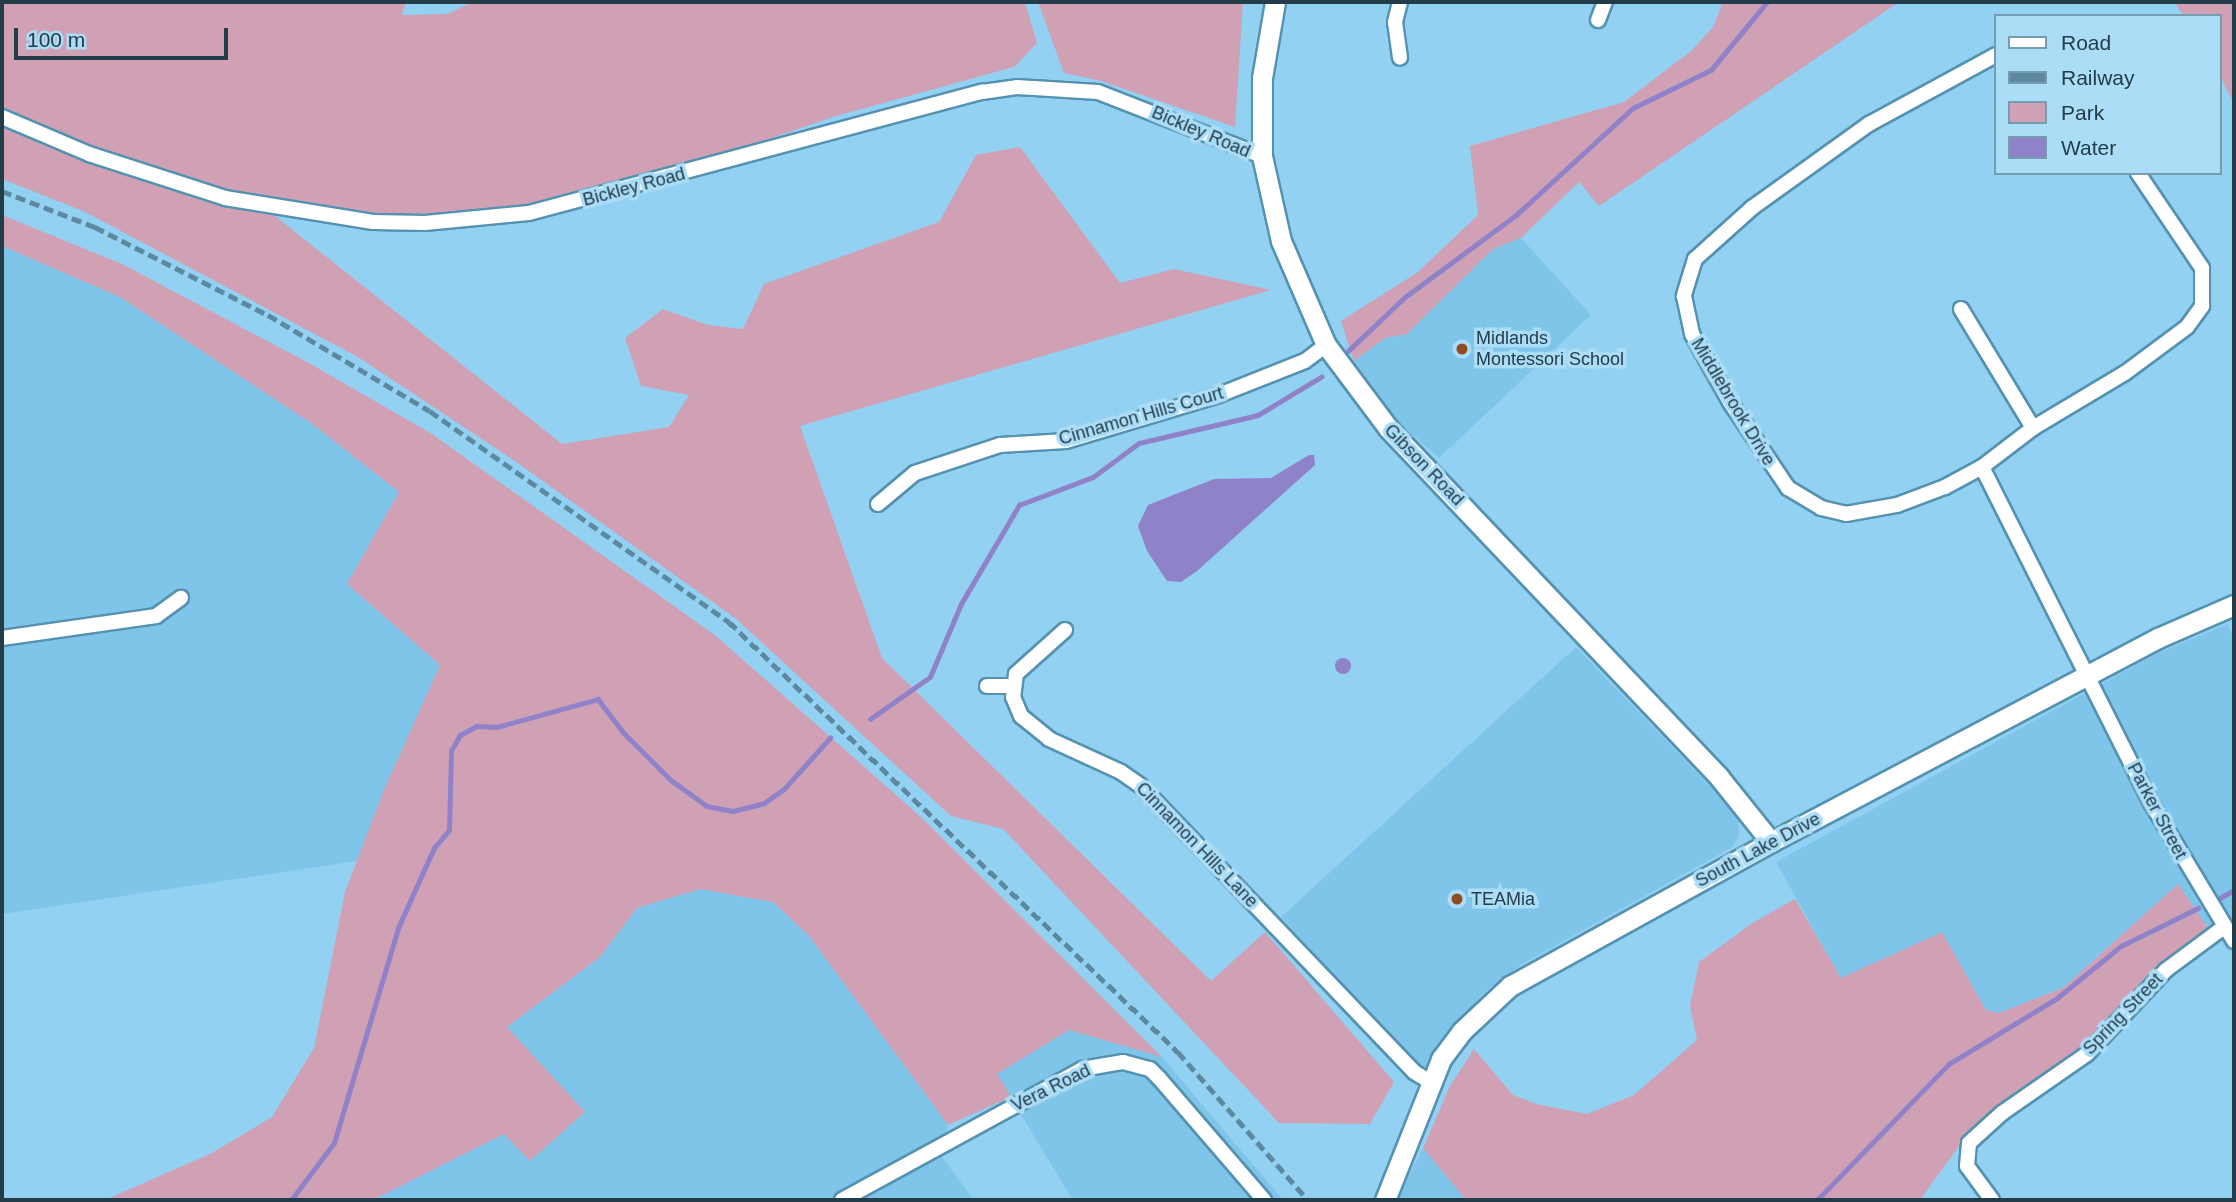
<!DOCTYPE html>
<html>
<head>
<meta charset="utf-8">
<style>
  body { margin:0 }
  #map { position:relative; width:2236px; height:1202px; overflow:hidden; background:#93d1f2; font-family:Helvetica,sans-serif }
  div>[style] { position:absolute }
  .built>* { inset:0; background:#7fc5ea }
  .green>* { inset:0; background:#d0a1b5 }
  .water>* { inset:0; background:#8f82c8 }
  .round { border-radius:50% }
  .stream>* { height:4.5px; margin:-2.25px; padding:0 2.25px; transform-origin:2.25px; border-radius:2.25px; background:#8f82c8 }
  .roads { filter:drop-shadow(2px 0 #5592b0) drop-shadow(-2px 0 #5592b0) drop-shadow(0 2px #5592b0) drop-shadow(0 -2px #5592b0) }
  .street>* { height:14px; margin:-7px; padding:0 7px; transform-origin:7px; border-radius:7px; background:#fff }
  .secondary>* { height:19px; margin:-9.5px; padding:0 9.5px; transform-origin:9.5px; border-radius:9.5px; background:#fff }
  .rail>* { height:4.5px; margin-top:-2.25px; transform-origin:0; background:repeating-linear-gradient(90deg,#5c89a0 0 10px,transparent 0 15px) }
  .dots>* { width:19px; height:19px; translate:-50% -50%; box-sizing:border-box; border:4px solid #abddf7; border-radius:50% }
  span { translate:-50% -50%; white-space:nowrap; text-align:center; line-height:1.15; -webkit-text-stroke:7px #abddf7; paint-order:stroke }
  .street-label { font-size:18px; color:#223c49 }
  .poi-label { font-size:18px; color:#223c49 }
  .left { translate:0 -50%; text-align:left }
  .frame { position:absolute; inset:0; border:4px solid #223c49; pointer-events:none }
  .legend { position:absolute; left:1994px; top:14px; width:228px; height:161px; box-sizing:border-box; background:#abddf7; border:2px solid #749db1; margin:0; padding:9px 12px; list-style:none; font-size:21px; color:#223c49 }
  .legend li { display:flex; align-items:center; gap:14px; height:35px }
  .legend b { width:35px; border:2px solid #749db1 }
  .scale { position:absolute; left:14px; top:28px; width:214px; height:32px; box-sizing:border-box; border:4px solid #223c49; border-top:0; padding-left:9px; font-size:21px; line-height:24px; white-space:nowrap; color:#223c49; -webkit-text-stroke:5px #abddf7; paint-order:stroke }
</style>
</head>
<body>
<div id="map">
  <div class="built">
    <i style="clip-path:polygon(1521px 238px,1591px 315px,1439px 458px,1395px 419px,1354px 361px,1385px 338px,1407px 334px,1493px 249px)"></i>
    <i style="clip-path:polygon(2px 246px,120px 297px,311px 423px,399px 492px,347px 584px,440px 665px,357px 861px,2px 914px)"></i>
    <i style="clip-path:polygon(2228px 624px,2234px 640px,2234px 935px,2208px 928px,2178px 884px,2063px 988px,1999px 1013px,1986px 1010px,1942px 932px,1841px 979px,1776px 862px,2158px 653px)"></i>
    <i style="clip-path:polygon(1576px 647px,1738px 815px,1739px 836px,1731px 848px,1522px 964px,1483px 993px,1421px 1071px,1281px 917px)"></i>
    <i style="clip-path:polygon(700px 889px,773px 902px,809px 936px,948px 1125px,942px 1157px,974px 1200px,373px 1200px,504px 1133px,530px 1161px,584px 1113px,507px 1027px,600px 957px,637px 908px)"></i>
    <i style="clip-path:polygon(1069px 1030px,1162px 1057px,1283px 1200px,1073px 1200px,996px 1074px)"></i>
    <i style="clip-path:polygon(1423px 1148px,1466px 1200px,1396px 1200px)"></i>
  </div>
  <div class="green">
    <i style="clip-path:polygon(2px 2px,406px 2px,402px 15px,447px 14px,473px 2px,1025px 2px,1037px 43px,1014px 67px,836px 116px,592px 199px,425px 223px,265px 208px,562px 444px,669px 427px,689px 395px,641px 386px,625px 338px,663px 309px,708px 325px,743px 329px,764px 284px,939px 222px,976px 155px,1020px 147px,1120px 283px,1174px 269px,1271px 290px,800px 426px,882px 658px,1211px 981px,1265px 932px,1394px 1082px,1370px 1124px,1279px 1123px,1003px 829px,951px 816px,735px 618px,512px 459px,358px 357px,83px 211px,2px 179px)"></i>
    <i style="clip-path:polygon(1038px 2px,1243px 2px,1235px 127px,1101px 81px,1064px 73px)"></i>
    <i style="clip-path:polygon(1723px 2px,1899px 2px,1599px 206px,1579px 182px,1521px 238px,1493px 249px,1407px 334px,1385px 338px,1354px 361px,1341px 321px,1418px 272px,1478px 215px,1470px 146px,1624px 102px,1691px 51px,1713px 27px)"></i>
    <i style="clip-path:polygon(2174px 2px,2234px 2px,2234px 104px,2220px 76px,2220px 16px,2184px 16px)"></i>
    <i style="clip-path:polygon(2px 215px,122px 264px,307px 362px,432px 434px,716px 636px,921px 817px,1162px 1057px,1069px 1030px,997px 1074px,1011px 1097px,948px 1125px,809px 936px,773px 902px,700px 889px,637px 908px,600px 957px,507px 1027px,585px 1112px,530px 1161px,504px 1134px,373px 1200px,105px 1200px,212px 1153px,272px 1117px,314px 1048px,345px 892px,383px 792px,440px 665px,347px 584px,399px 492px,311px 423px,120px 297px,2px 246px)"></i>
    <i style="clip-path:polygon(2178px 884px,2208px 928px,2151px 976px,2109px 1024px,1965px 1138px,1920px 1200px,1466px 1200px,1423px 1148px,1450px 1086px,1474px 1049px,1513px 1095px,1536px 1104px,1587px 1114px,1634px 1095px,1697px 1040px,1690px 1006px,1699px 962px,1754px 922px,1795px 899px,1841px 978px,1942px 932px,1986px 1010px,1999px 1013px,2063px 988px)"></i>
  </div>
  <div class="water">
    <i style="clip-path:polygon(1309px 455px,1314px 455px,1315px 465px,1197px 571px,1181px 582px,1167px 581px,1147px 551px,1138px 526px,1148px 505px,1214px 479px,1271px 478px)"></i>
    <i class="round" style="left:1335px;top:658px;width:16px;height:16px"></i>
  </div>
  <div class="stream">
    <i style="left:1348px;top:351px;width:79px;rotate:-43.5deg"></i>
    <i style="left:1405px;top:297px;width:137px;rotate:-36.4deg"></i>
    <i style="left:1515px;top:216px;width:160px;rotate:-42.5deg"></i>
    <i style="left:1633px;top:108px;width:87px;rotate:-26deg"></i>
    <i style="left:1711px;top:70px;width:88px;rotate:-50.5deg"></i>
    <i style="left:870px;top:719px;width:73px;rotate:-35deg"></i>
    <i style="left:930px;top:677px;width:79px;rotate:-67deg"></i>
    <i style="left:961px;top:604px;width:115px;rotate:-59.6deg"></i>
    <i style="left:1019px;top:505px;width:79px;rotate:-20.7deg"></i>
    <i style="left:1093px;top:477px;width:57px;rotate:-36.5deg"></i>
    <i style="left:1139px;top:443px;width:122px;rotate:-13.2deg"></i>
    <i style="left:1258px;top:415px;width:74px;rotate:-31.1deg"></i>
    <i style="left:2220px;top:898px;width:16px;rotate:-30deg"></i>
    <i style="left:291px;top:1200px;width:71px;rotate:-53deg"></i>
    <i style="left:334px;top:1143px;width:224px;rotate:-73.4deg"></i>
    <i style="left:398px;top:928px;width:88px;rotate:-65.8deg"></i>
    <i style="left:434px;top:848px;width:23px;rotate:-50deg"></i>
    <i style="left:449px;top:830px;width:79px;rotate:-88.5deg"></i>
    <i style="left:451px;top:751px;width:18px;rotate:-61deg"></i>
    <i style="left:460px;top:735px;width:19px;rotate:-28deg"></i>
    <i style="left:477px;top:726px;width:20px;rotate:3deg"></i>
    <i style="left:497px;top:727px;width:105px;rotate:-15.5deg"></i>
    <i style="left:598px;top:699px;width:43px;rotate:52.6deg"></i>
    <i style="left:624px;top:733px;width:66px;rotate:45deg"></i>
    <i style="left:671px;top:780px;width:44px;rotate:35.8deg"></i>
    <i style="left:707px;top:806px;width:26px;rotate:11deg"></i>
    <i style="left:733px;top:811px;width:32px;rotate:-14deg"></i>
    <i style="left:764px;top:803px;width:24px;rotate:-35deg"></i>
    <i style="left:784px;top:789px;width:69px;rotate:-48deg"></i>
    <i style="left:1817px;top:1200px;width:190px;rotate:-45.9deg"></i>
    <i style="left:1949px;top:1064px;width:127px;rotate:-31.4deg"></i>
    <i style="left:2057px;top:998px;width:82px;rotate:-39.1deg"></i>
    <i style="left:2121px;top:946px;width:86px;rotate:-26.3deg"></i>
  </div>
  <div class="roads">
    <div class="street">
      <i style="left:1400px;top:2px;width:21px;rotate:104deg"></i>
      <i style="left:1395px;top:22px;width:36px;rotate:82deg"></i>
      <i style="left:1598px;top:20px;width:19px;rotate:-69deg"></i>
      <i style="left:1996px;top:55px;width:145px;rotate:151.5deg"></i>
      <i style="left:1869px;top:124px;width:143px;rotate:144.4deg"></i>
      <i style="left:1753px;top:207px;width:78px;rotate:138.1deg"></i>
      <i style="left:1695px;top:259px;width:39px;rotate:107deg"></i>
      <i style="left:1684px;top:296px;width:39px;rotate:78deg"></i>
      <i style="left:1692px;top:334px;width:78px;rotate:60.8deg"></i>
      <i style="left:1730px;top:402px;width:104px;rotate:56deg"></i>
      <i style="left:1788px;top:488px;width:39px;rotate:31deg"></i>
      <i style="left:1821px;top:508px;width:26px;rotate:13deg"></i>
      <i style="left:1846px;top:514px;width:52px;rotate:-10deg"></i>
      <i style="left:1897px;top:505px;width:51px;rotate:-20.6deg"></i>
      <i style="left:1945px;top:487px;width:42px;rotate:-28.4deg"></i>
      <i style="left:1982px;top:467px;width:64px;rotate:-37.4deg"></i>
      <i style="left:2033px;top:428px;width:107px;rotate:-30.9deg"></i>
      <i style="left:2125px;top:373px;width:77px;rotate:-36.6deg"></i>
      <i style="left:2187px;top:327px;width:26px;rotate:-54deg"></i>
      <i style="left:2202px;top:306px;width:38px;rotate:-90deg"></i>
      <i style="left:2202px;top:268px;width:115px;rotate:-124deg"></i>
      <i style="left:2px;top:117px;width:95px;rotate:23deg"></i>
      <i style="left:89px;top:154px;width:143px;rotate:17.9deg"></i>
      <i style="left:225px;top:198px;width:150px;rotate:9.2deg"></i>
      <i style="left:373px;top:222px;width:52px;rotate:1.1deg"></i>
      <i style="left:425px;top:223px;width:104px;rotate:-5.5deg"></i>
      <i style="left:529px;top:213px;width:469px;rotate:-15deg"></i>
      <i style="left:982px;top:92px;width:35px;rotate:-8deg"></i>
      <i style="left:1017px;top:87px;width:81px;rotate:3.5deg"></i>
      <i style="left:1098px;top:92px;width:176px;rotate:21.3deg"></i>
      <i style="left:1961px;top:309px;width:139px;rotate:58.8deg"></i>
      <i style="left:1982px;top:467px;width:376px;rotate:63.3deg"></i>
      <i style="left:2151px;top:803px;width:161px;rotate:59deg"></i>
      <i style="left:878px;top:504px;width:48px;rotate:-40deg"></i>
      <i style="left:915px;top:473px;width:89px;rotate:-18.2deg"></i>
      <i style="left:1000px;top:445px;width:66px;rotate:-3.5deg"></i>
      <i style="left:1066px;top:441px;width:160px;rotate:-16.7deg"></i>
      <i style="left:1219px;top:395px;width:92px;rotate:-21.6deg"></i>
      <i style="left:1305px;top:361px;width:26px;rotate:-37deg"></i>
      <i style="left:1065px;top:630px;width:66px;rotate:138.1deg"></i>
      <i style="left:1016px;top:674px;width:23px;rotate:97deg"></i>
      <i style="left:1013px;top:697px;width:21px;rotate:67deg"></i>
      <i style="left:1021px;top:716px;width:36px;rotate:39deg"></i>
      <i style="left:1049px;top:739px;width:79px;rotate:24.6deg"></i>
      <i style="left:1121px;top:772px;width:24px;rotate:35deg"></i>
      <i style="left:1141px;top:786px;width:395px;rotate:46.3deg"></i>
      <i style="left:1414px;top:1072px;width:17px;rotate:31deg"></i>
      <i style="left:2px;top:638px;width:156px;rotate:-8.1deg"></i>
      <i style="left:156px;top:616px;width:31px;rotate:-36deg"></i>
      <i style="left:987px;top:686px;width:26px"></i>
      <i style="left:842px;top:1200px;width:273px;rotate:-28.6deg"></i>
      <i style="left:1082px;top:1069px;width:42px;rotate:-9.7deg"></i>
      <i style="left:1123px;top:1062px;width:28px;rotate:15deg"></i>
      <i style="left:1150px;top:1069px;width:13px;rotate:45deg"></i>
      <i style="left:1159px;top:1078px;width:161px;rotate:49.3deg"></i>
      <i style="left:1992px;top:1200px;width:42px;rotate:-126.3deg"></i>
      <i style="left:1967px;top:1166px;width:23px;rotate:-85deg"></i>
      <i style="left:1969px;top:1143px;width:45px;rotate:-42.3deg"></i>
      <i style="left:2002px;top:1113px;width:103px;rotate:-34.8deg"></i>
      <i style="left:2087px;top:1054px;width:115px;rotate:-46.8deg"></i>
      <i style="left:2166px;top:970px;width:72px;rotate:-36.6deg"></i>
    </div>
    <div class="secondary">
      <i style="left:1275px;top:2px;width:77px;rotate:99.7deg"></i>
      <i style="left:1262px;top:78px;width:78px;rotate:90deg"></i>
      <i style="left:1262px;top:156px;width:87px;rotate:77.4deg"></i>
      <i style="left:1281px;top:241px;width:113px;rotate:66.6deg"></i>
      <i style="left:1326px;top:345px;width:104px;rotate:53.2deg"></i>
      <i style="left:1388px;top:428px;width:481px;rotate:46.5deg"></i>
      <i style="left:1719px;top:777px;width:83px;rotate:51.3deg"></i>
      <i style="left:1385px;top:1200px;width:152px;rotate:-68.3deg"></i>
      <i style="left:1441px;top:1059px;width:35px;rotate:-53deg"></i>
      <i style="left:1462px;top:1031px;width:66px;rotate:-43.2deg"></i>
      <i style="left:1510px;top:986px;width:298px;rotate:-28.9deg"></i>
      <i style="left:1771px;top:842px;width:437px;rotate:-27.8deg"></i>
      <i style="left:2158px;top:638px;width:83px;rotate:-23.5deg"></i>
    </div>
  </div>
  <div class="rail">
    <i style="left:2px;top:191px;width:100px;rotate:21.2deg"></i>
    <i style="left:95px;top:227px;width:194px;rotate:27deg"></i>
    <i style="left:268px;top:315px;width:188px;rotate:30.7deg"></i>
    <i style="left:430px;top:411px;width:366px;rotate:35.2deg"></i>
    <i style="left:729px;top:622px;width:622px;rotate:43.76deg"></i>
    <i style="left:1178px;top:1052px;width:197px;rotate:48.7deg"></i>
  </div>
  <div class="dots">
    <i style="left:1462px;top:349px;background:#914d1f"></i>
    <i style="left:1457px;top:899px;background:#914d1f"></i>
  </div>
  <div class="street-label">
    <span style="left:1201px;top:132px;rotate:23deg">Bickley Road</span>
    <span style="left:634px;top:187px;rotate:-15deg">Bickley Road</span>
    <span style="left:1733px;top:402px;rotate:59deg">Middlebrook Drive</span>
    <span style="left:1141px;top:416px;rotate:-16deg">Cinnamon Hills Court</span>
    <span style="left:1424px;top:465px;rotate:46deg">Gibson Road</span>
    <span style="left:2157px;top:811px;rotate:62deg">Parker Street</span>
    <span style="left:1197px;top:845px;rotate:46deg">Cinnamon Hills Lane</span>
    <span style="left:1758px;top:850px;rotate:-28deg">South Lake Drive</span>
    <span style="left:2123px;top:1014px;rotate:-46deg">Spring Street</span>
    <span style="left:1051px;top:1088px;rotate:-26deg">Vera Road</span>
  </div>
  <div class="poi-label">
    <span class="left" style="left:1476px;top:349px">Midlands<br>Montessori School</span>
    <span class="left" style="left:1471px;top:899px">TEAMia</span>
  </div>
  <div class="frame"></div>
  <ul class="legend">
  <li><b style="height:9px;background:#fff"></b>Road</li>
  <li><b style="height:9px;background:#5c89a0"></b>Railway</li>
  <li><b style="height:19px;background:#d0a1b5"></b>Park</li>
  <li><b style="height:19px;background:#8f82c8"></b>Water</li>
  </ul>
  <div class="scale">100 m</div>
</div>
</body>
</html>
